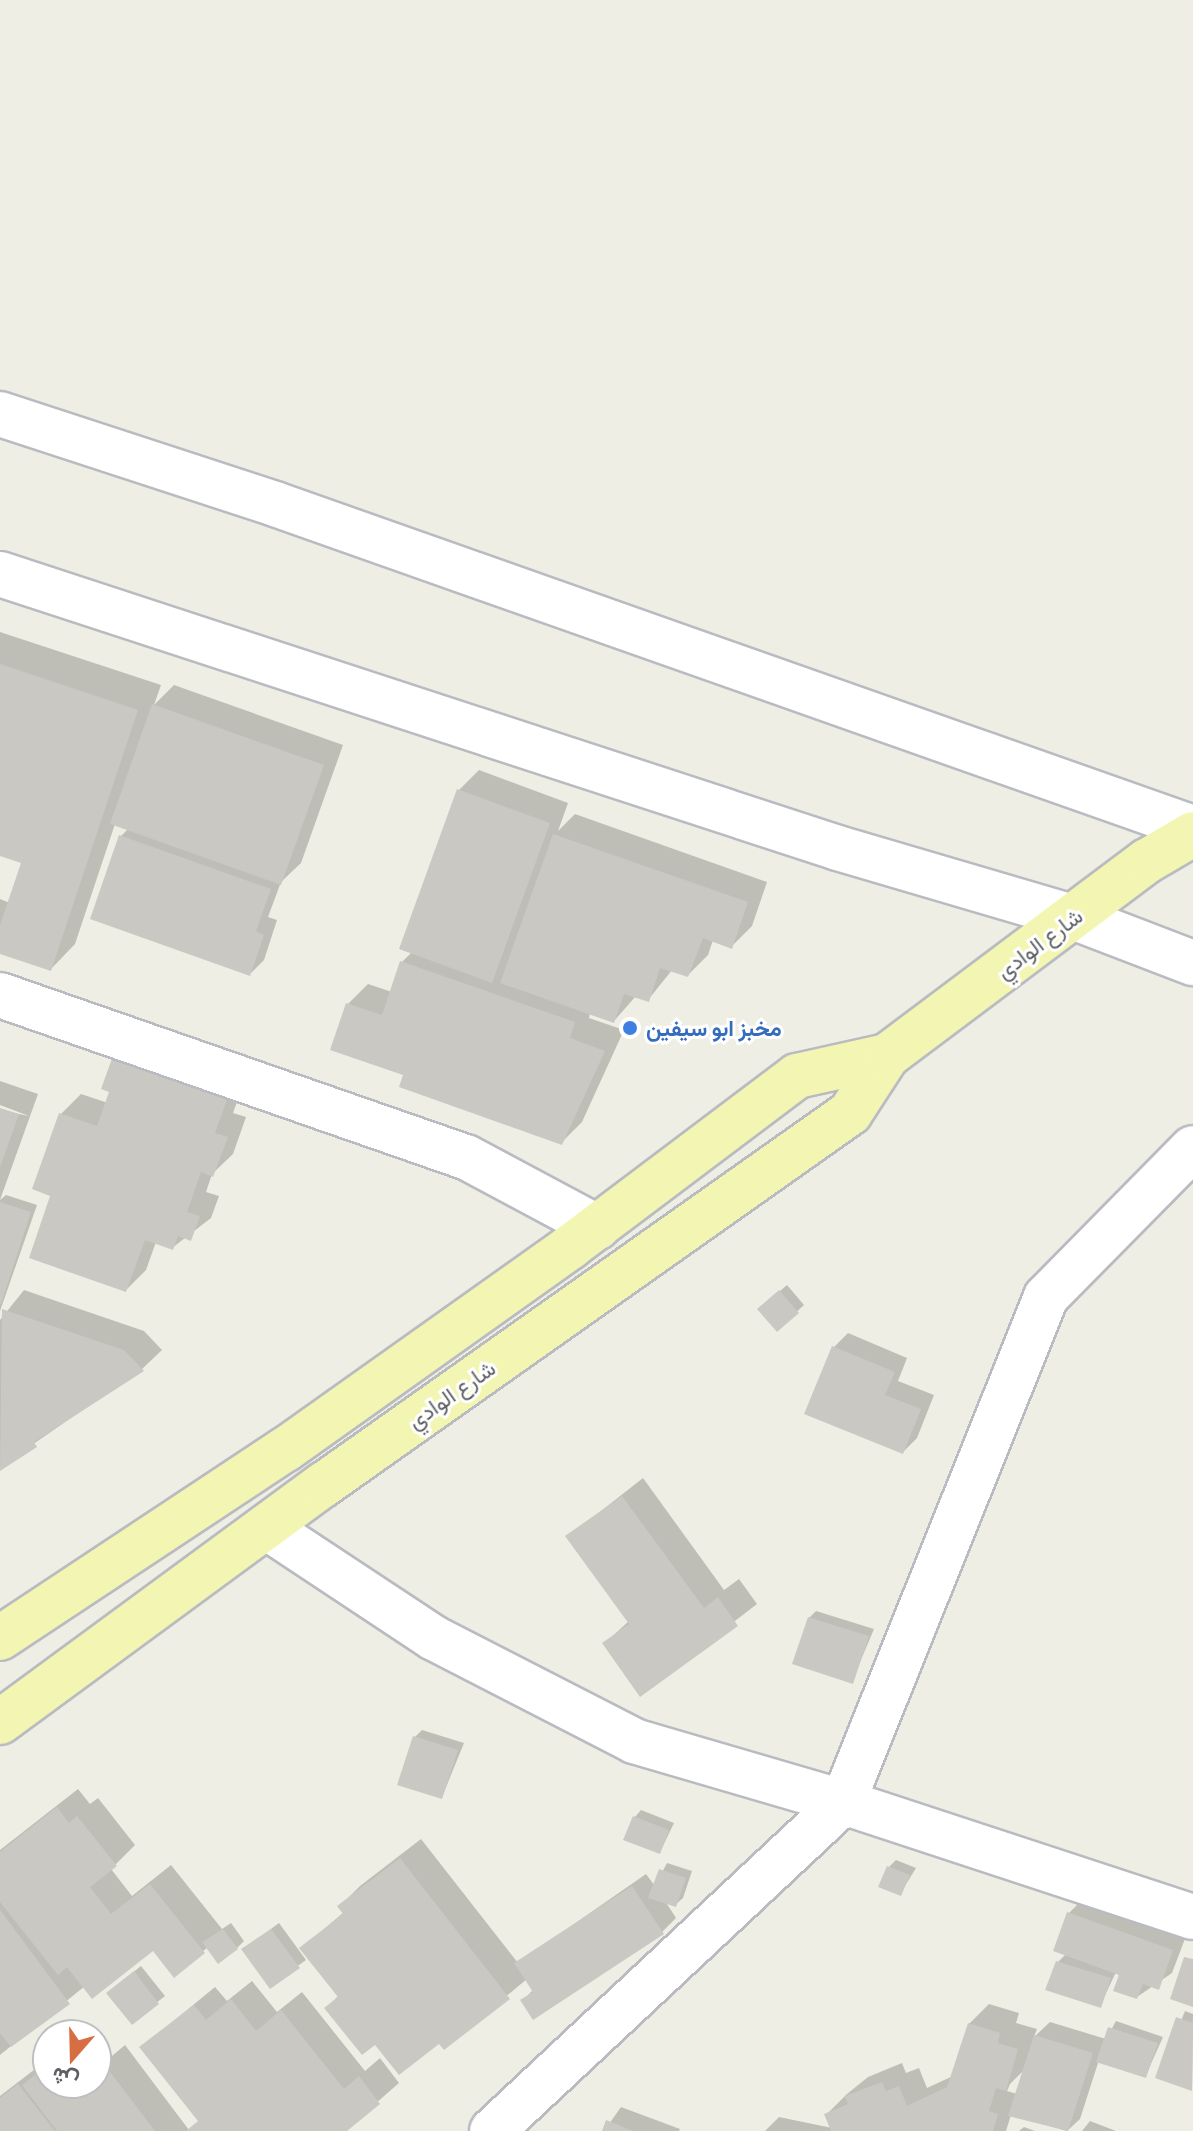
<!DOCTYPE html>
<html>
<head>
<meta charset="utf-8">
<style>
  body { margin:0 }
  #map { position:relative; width:1193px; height:2131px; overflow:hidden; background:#eeeee5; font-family:Barlow,Vazirmatn,sans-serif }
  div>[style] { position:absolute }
  .shadow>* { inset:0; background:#0003 }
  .building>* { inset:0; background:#c9c8c2 }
  .roads { filter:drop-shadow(2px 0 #babbc0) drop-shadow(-2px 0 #babbc0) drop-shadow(0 2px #babbc0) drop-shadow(0 -2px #babbc0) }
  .minor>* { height:44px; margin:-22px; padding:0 22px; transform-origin:22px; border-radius:22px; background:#fff }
  .major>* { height:44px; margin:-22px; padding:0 22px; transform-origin:22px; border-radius:22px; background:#f3f6b2 }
  .dots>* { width:22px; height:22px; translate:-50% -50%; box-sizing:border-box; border:4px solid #fff; border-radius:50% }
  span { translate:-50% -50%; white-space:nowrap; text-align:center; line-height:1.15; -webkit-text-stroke:6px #fff; paint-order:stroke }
  .street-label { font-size:22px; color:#5d5f64 }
  .shop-label { font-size:22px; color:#366cbe; font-weight:700 }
  .left { translate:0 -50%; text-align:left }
  .north { position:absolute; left:32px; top:2019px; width:80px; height:80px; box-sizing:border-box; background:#fff; border:2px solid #bebfc1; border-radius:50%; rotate:200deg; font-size:22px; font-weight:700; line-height:32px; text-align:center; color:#5d5f64 }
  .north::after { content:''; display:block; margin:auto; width:28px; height:36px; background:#d76d42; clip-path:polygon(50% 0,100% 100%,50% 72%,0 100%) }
</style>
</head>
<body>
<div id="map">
  <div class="shadow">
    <i style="clip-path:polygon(0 632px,161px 685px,154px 705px,174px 685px,343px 745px,301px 863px,281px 882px,268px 917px,277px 920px,264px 960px,250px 974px,121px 836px,128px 829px,115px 824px,75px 944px,51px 969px,0 952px,0 899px,10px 903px,23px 862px,0 854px)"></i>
    <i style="clip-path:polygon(479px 770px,568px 803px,558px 831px,575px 814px,767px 882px,752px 926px,732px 946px,713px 940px,708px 955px,688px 975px,672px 970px,648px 1000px,636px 996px,614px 1021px,590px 1013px,589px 1018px,624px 1030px,582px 1122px,562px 1142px,405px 1074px,348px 1004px,368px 984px,392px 992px,402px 962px,412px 952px,458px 791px)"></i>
    <i style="clip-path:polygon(247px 1074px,233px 1113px,246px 1117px,233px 1154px,212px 1174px,206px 1192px,219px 1196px,211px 1218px,172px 1248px,156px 1242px,146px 1270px,126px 1290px,53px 1194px,61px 1114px,81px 1094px,108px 1103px)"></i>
    <i style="clip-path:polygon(0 1081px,38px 1094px,0 1200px,6px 1195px,37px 1205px,0 1311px,0 1110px,29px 1116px,0 1105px)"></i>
    <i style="clip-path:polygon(787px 1285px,804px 1305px,777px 1330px,767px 1302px)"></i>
    <i style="clip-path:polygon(24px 1290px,144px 1331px,162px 1350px,142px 1369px,0 1467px,0 1320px)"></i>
    <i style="clip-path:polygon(848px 1333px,907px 1358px,898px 1381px,934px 1395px,917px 1438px,903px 1452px,834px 1347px)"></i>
    <i style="clip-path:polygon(643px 1478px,724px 1590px,739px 1579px,757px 1604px,640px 1694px,605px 1643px,629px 1621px,568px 1537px)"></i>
    <i style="clip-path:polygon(816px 1611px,874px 1629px,852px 1681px,809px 1618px)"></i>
    <i style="clip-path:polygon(422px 1730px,464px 1743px,442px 1797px,415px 1737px)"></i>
    <i style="clip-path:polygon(78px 1789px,90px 1804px,98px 1798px,135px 1845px,111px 1869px,132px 1896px,171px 1865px,222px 1929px,231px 1923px,244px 1941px,237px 1948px,208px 1947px,174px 1975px,153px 1948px,85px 1986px,0 2055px,0 1850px)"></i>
    <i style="clip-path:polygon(641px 1810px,674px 1823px,660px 1852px,635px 1817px)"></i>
    <i style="clip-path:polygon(421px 1839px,518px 1963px,646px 1874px,655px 1886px,667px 1863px,692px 1871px,683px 1898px,676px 1904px,665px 1901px,676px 1918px,662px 1932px,523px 2000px,534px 1989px,527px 1979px,445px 2047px,439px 2041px,376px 2042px,327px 2008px,339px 1995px,302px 1948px,344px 1912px,340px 1906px,360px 1886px)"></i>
    <i style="clip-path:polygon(896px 1860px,916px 1868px,900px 1894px,889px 1867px)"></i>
    <i style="clip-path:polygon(1083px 1899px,1186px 1936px,1172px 1973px,1137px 1997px,1116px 1972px,1100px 2006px,1058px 1962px,1066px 1954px,1069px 1913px)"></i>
    <i style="clip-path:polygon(279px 1923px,306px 1960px,270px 1986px,244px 1949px)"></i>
    <i style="clip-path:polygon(141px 1966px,165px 1996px,132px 2022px,116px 1986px)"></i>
    <i style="clip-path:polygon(252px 1981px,277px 2012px,302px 1992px,365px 2071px,380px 2058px,399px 2083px,344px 2131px,0 2131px,0 2096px,39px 2066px,48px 2062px,48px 2083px,96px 2083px,96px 2048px,106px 2061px,125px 2045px,189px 2130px,200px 2120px,142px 2047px,215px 1987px,227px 2001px)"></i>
    <i style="clip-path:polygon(evenodd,989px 2004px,1019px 2013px,1016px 2023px,1037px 2029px,1034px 2037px,1050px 2022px,1106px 2039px,1116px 2021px,1163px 2037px,1146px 2075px,1099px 2060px,1080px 2119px,1067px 2131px,1011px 2115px,1006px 2131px,765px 2131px,779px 2117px,832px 2128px,827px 2114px,847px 2094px,868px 2077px,902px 2063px,906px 2073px,919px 2068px,927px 2088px,953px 2076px,969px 2024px,989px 2004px,1026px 2068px,1017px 2094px,1007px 2091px,1010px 2084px,1026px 2068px)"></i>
    <i style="clip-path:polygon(1185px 2011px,1193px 2014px,1192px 2089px,1158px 2077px)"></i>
    <i style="clip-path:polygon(621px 2107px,680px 2129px,679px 2131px,604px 2131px)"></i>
    <i style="clip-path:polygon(1090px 2121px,1116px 2131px,1082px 2131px)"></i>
    <i style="clip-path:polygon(1024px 2127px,1035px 2131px,1019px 2131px)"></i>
  </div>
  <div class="building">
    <i style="clip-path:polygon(0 664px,138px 710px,51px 971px,0 954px,0 925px,21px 863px,0 856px)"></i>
    <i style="clip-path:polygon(152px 704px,324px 765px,281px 885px,110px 824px)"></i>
    <i style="clip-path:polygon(457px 789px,550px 823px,492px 983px,399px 949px)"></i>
    <i style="clip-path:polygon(553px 834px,748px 902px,732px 949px,703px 938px,688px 977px,660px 968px,649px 1002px,624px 994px,614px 1023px,500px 983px)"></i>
    <i style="clip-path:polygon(119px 835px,271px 889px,256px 931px,264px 935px,250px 976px,90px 919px)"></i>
    <i style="clip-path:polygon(400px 961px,575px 1022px,570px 1038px,605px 1051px,562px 1145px,399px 1087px,403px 1075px,330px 1050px,346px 1003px,382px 1015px)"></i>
    <i style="clip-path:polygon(114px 1053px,229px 1094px,215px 1133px,228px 1137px,213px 1177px,201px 1172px,187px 1212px,200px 1216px,191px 1241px,178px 1236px,173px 1250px,145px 1240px,126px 1292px,29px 1258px,50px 1196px,32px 1189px,59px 1113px,97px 1126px,109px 1092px,101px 1089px)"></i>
    <i style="clip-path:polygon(0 1108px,19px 1114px,0 1167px)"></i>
    <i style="clip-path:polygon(0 1202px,31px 1212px,1px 1304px,0 1304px)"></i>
    <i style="clip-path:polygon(779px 1290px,799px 1313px,777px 1332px,757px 1309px)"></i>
    <i style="clip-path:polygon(2px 1309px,124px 1350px,144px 1371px,34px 1442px,37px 1447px,0 1471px)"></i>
    <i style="clip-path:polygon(832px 1346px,895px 1372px,885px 1395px,921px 1409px,903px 1454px,804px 1414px)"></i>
    <i style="clip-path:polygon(622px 1496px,704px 1608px,718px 1597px,738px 1626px,640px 1697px,602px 1643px,629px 1624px,565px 1536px)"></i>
    <i style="clip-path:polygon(808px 1617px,869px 1636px,853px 1684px,792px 1664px)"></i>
    <i style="clip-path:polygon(413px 1736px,458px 1750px,442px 1799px,397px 1785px)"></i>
    <i style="clip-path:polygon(57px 1807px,69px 1823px,77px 1816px,117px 1866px,90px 1887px,111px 1914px,150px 1884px,205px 1953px,174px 1978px,153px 1951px,92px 1999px,67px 1967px,58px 1975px,0 1902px,0 1852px)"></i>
    <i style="clip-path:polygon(633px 1816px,669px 1830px,660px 1854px,623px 1840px)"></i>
    <i style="clip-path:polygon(400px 1858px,510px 1999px,444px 2050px,439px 2044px,399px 2075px,375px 2045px,362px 2055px,324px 2008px,338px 1997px,299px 1948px,343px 1914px,337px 1906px)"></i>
    <i style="clip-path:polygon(887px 1866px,910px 1875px,901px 1896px,878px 1887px)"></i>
    <i style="clip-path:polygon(659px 1869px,686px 1878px,676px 1907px,648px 1898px)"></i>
    <i style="clip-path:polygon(632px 1886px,664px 1934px,533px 2020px,520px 2000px,533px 1992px,514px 1963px)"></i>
    <i style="clip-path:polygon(0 1910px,70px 2004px,11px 2047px,0 2033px)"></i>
    <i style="clip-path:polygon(1067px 1912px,1173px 1950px,1159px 1990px,1143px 1984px,1137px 1999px,1113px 1991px,1119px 1975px,1053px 1951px)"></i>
    <i style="clip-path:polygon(223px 1929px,238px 1949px,218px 1964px,202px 1942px)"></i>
    <i style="clip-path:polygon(271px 1929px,300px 1968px,270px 1989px,241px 1949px)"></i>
    <i style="clip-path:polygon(1184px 1957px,1193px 1959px,1193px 2007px,1170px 1999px)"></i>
    <i style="clip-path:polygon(1056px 1961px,1111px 1978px,1101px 2008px,1045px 1990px)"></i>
    <i style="clip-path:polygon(134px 1971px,159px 2004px,132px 2025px,106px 1993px)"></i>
    <i style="clip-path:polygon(231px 1999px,256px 2031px,281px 2010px,344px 2089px,359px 2076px,380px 2104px,347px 2131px,186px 2131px,198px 2121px,139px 2047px,194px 2005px,206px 2020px)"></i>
    <i style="clip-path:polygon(1176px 2017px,1193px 2023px,1192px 2091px,1155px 2078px)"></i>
    <i style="clip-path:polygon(968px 2023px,1000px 2033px,998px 2043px,1018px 2049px,1006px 2091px,996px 2088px,989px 2111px,998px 2114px,993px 2131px,831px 2131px,824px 2114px,848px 2104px,845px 2096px,882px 2082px,886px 2091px,899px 2086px,907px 2106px,947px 2087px)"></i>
    <i style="clip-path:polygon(1108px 2027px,1158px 2043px,1146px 2078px,1096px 2062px)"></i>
    <i style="clip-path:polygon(1034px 2035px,1093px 2053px,1068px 2131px,1008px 2116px)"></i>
    <i style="clip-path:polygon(104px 2064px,155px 2131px,57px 2131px,22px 2085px,48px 2065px,48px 2083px,96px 2083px,96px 2070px)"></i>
    <i style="clip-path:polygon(18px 2084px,55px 2131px,0 2131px,0 2098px)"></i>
    <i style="clip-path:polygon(606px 2120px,633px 2131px,602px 2131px)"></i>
  </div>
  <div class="roads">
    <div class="minor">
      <i style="left:0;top:414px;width:289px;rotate:18.1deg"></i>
      <i style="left:275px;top:504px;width:973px;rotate:19.44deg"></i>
      <i style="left:0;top:574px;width:882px;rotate:18.11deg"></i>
      <i style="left:838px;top:848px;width:245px;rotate:16.4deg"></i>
      <i style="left:1073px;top:917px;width:129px;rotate:21deg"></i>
      <i style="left:0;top:995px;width:493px;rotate:19.2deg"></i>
      <i style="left:466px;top:1157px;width:149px;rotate:28.1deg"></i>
      <i style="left:266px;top:1527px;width:201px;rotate:33.5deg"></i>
      <i style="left:434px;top:1638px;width:225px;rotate:27.2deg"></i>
      <i style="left:634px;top:1741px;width:218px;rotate:16.3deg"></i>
      <i style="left:843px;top:1802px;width:368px;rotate:18.2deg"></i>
      <i style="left:492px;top:2131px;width:481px;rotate:-43.1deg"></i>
      <i style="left:843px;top:1802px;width:544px;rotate:-68.1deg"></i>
      <i style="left:1046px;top:1297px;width:209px;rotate:-45.4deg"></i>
    </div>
    <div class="major">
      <i style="left:0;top:1638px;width:343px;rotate:-33.5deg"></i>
      <i style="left:286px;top:1449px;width:349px;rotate:-35.4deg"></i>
      <i style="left:570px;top:1247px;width:284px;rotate:-37deg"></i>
      <i style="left:797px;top:1076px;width:92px;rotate:-12.5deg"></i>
      <i style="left:0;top:1722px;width:401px;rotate:-36.3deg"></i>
      <i style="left:323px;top:1485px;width:645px;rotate:-35.22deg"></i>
      <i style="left:850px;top:1113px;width:68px;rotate:-57deg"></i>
      <i style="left:887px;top:1056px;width:325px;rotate:-36.9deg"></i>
      <i style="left:1147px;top:861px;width:53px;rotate:-30.4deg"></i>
    </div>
  </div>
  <div class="dots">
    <i style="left:630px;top:1028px;background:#3f7fe0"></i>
  </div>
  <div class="street-label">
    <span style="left:1039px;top:943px;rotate:-37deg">شارع الوادي</span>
    <span style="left:451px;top:1394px;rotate:-35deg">شارع الوادي</span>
  </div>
  <div class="shop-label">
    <span class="left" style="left:646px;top:1028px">مخبز ابو سيفين</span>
  </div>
  <div class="north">ش</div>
</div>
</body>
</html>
